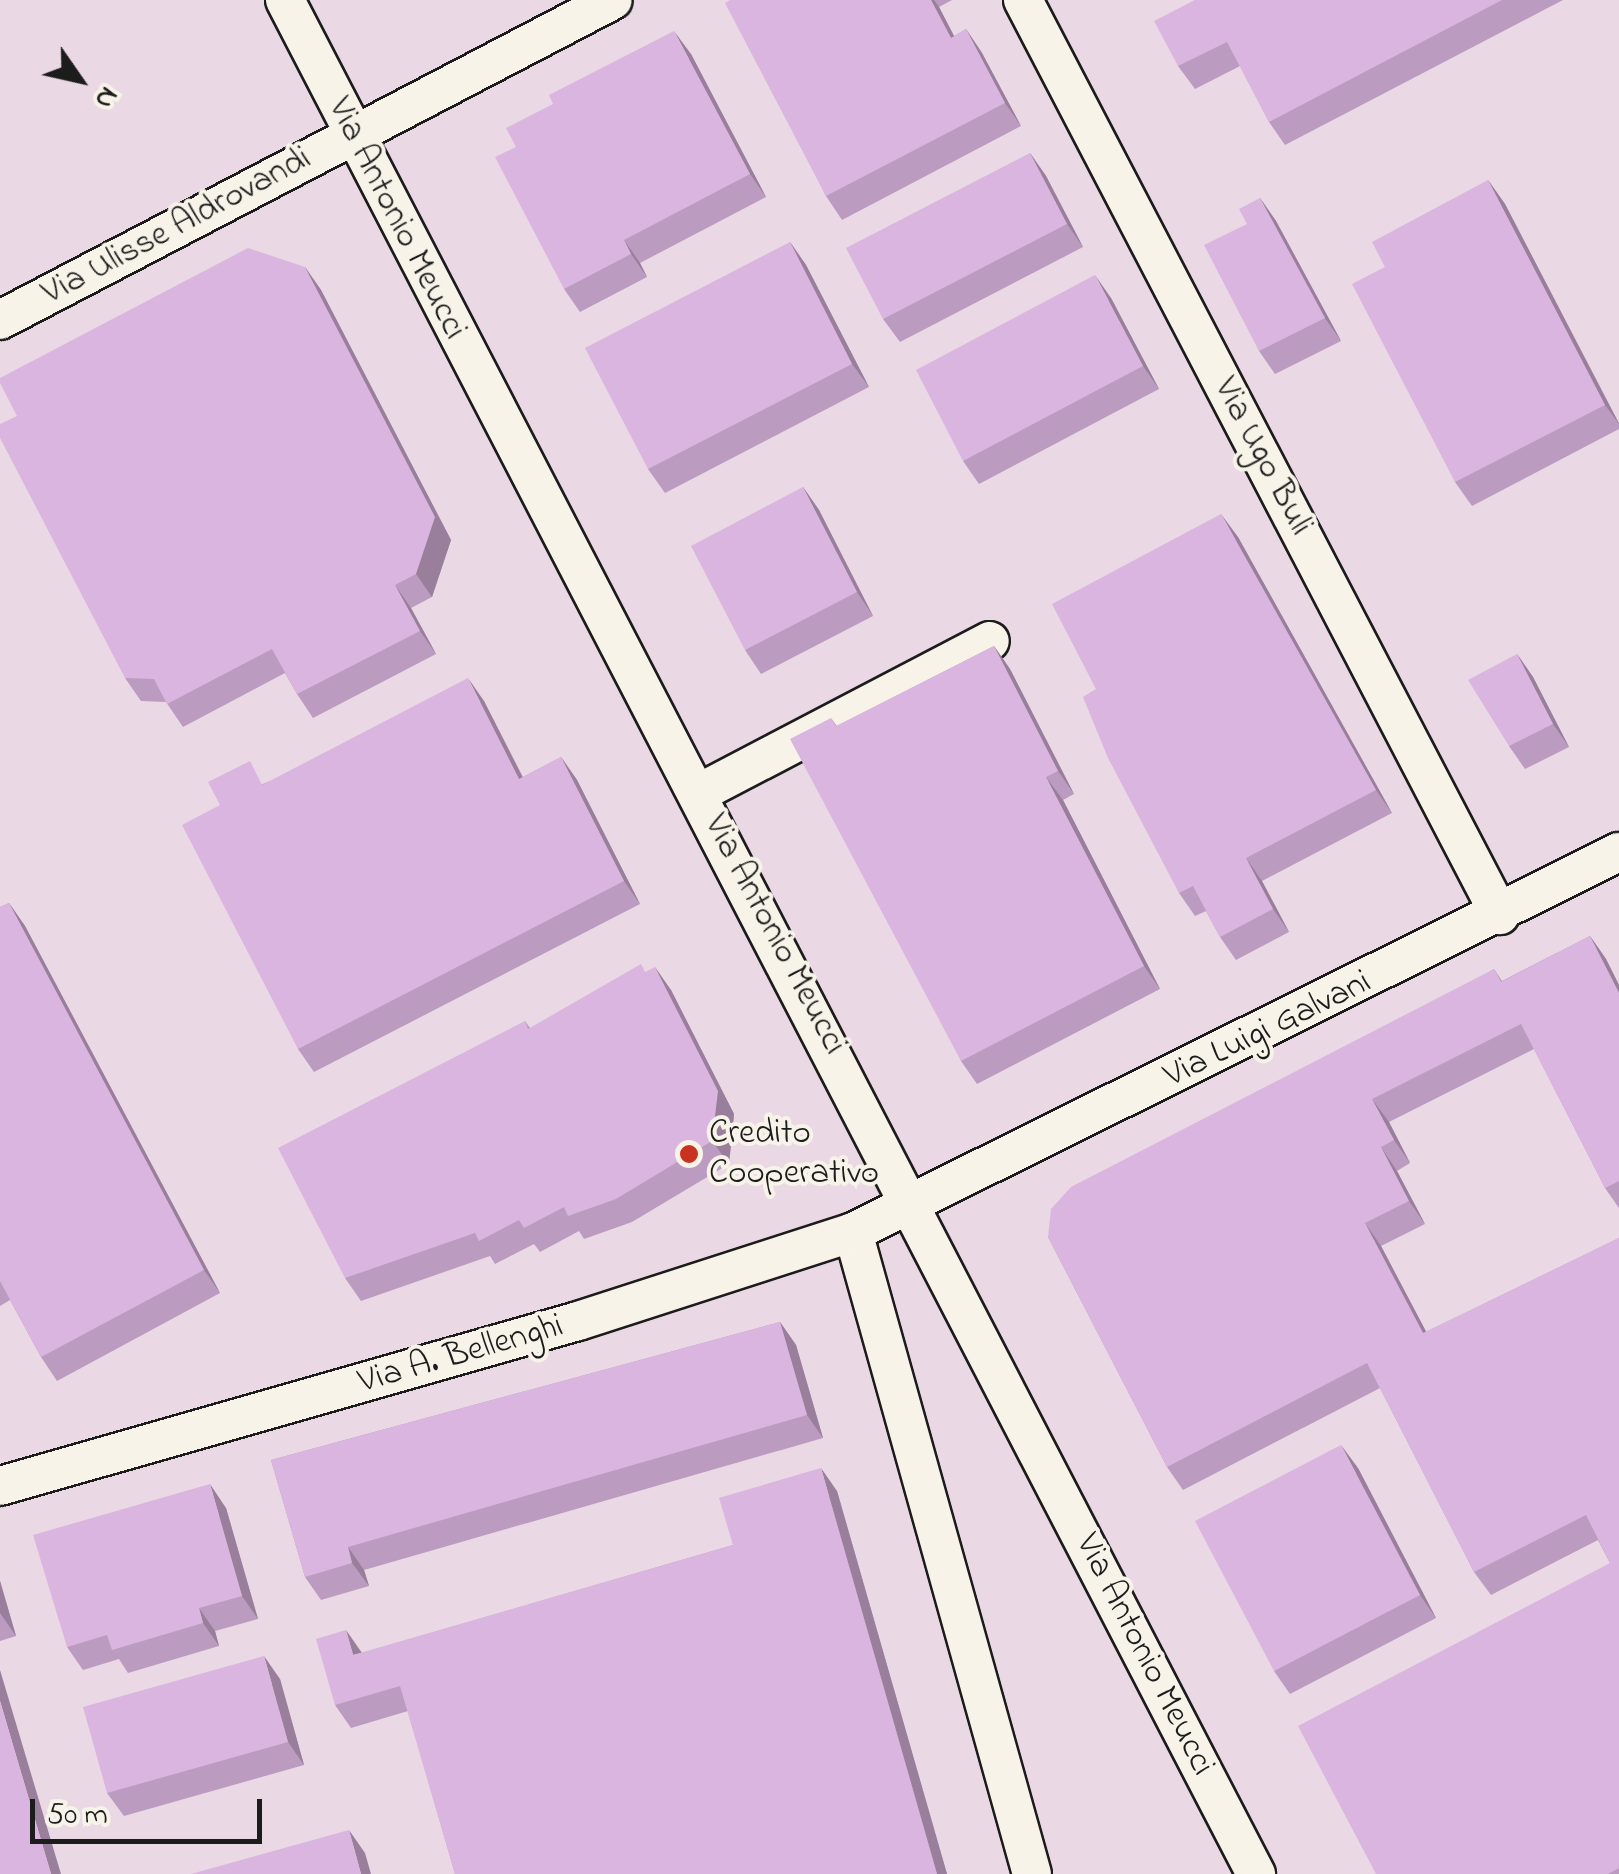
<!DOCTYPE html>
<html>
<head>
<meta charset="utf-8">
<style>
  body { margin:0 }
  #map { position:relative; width:1619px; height:1874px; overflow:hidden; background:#f1e7e6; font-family:"Indie Flower",sans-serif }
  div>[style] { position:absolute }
  .built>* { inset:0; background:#ead8e4 }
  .roads { filter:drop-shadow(2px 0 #1c1c1c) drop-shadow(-2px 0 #1c1c1c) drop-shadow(0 2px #1c1c1c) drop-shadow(0 -2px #1c1c1c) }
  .minor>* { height:38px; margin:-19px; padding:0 19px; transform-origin:19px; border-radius:19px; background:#f7f3e8 }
  .wall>* { inset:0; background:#bb9cc0 }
  .shaded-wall>* { inset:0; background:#997f9c }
  .building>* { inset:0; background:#dab5df }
  .dots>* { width:28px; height:28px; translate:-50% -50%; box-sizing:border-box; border:5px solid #f7f3e8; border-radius:50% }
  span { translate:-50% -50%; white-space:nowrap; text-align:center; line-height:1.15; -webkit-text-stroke:8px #f7f3e8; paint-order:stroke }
  .street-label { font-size:35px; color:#1c1c1c }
  .poi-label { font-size:35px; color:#1c1c1c }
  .left { translate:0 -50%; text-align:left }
  .north { position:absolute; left:30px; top:30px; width:100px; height:100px; -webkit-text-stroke:8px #f7f3e8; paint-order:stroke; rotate:124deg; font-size:28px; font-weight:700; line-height:40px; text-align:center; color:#1c1c1c }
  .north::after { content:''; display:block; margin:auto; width:35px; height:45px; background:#1c1c1c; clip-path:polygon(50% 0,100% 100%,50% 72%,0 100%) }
  .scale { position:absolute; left:30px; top:1799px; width:232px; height:45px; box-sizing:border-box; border:5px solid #1c1c1c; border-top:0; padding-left:12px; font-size:30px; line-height:35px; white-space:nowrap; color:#1c1c1c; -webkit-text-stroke:8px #f7f3e8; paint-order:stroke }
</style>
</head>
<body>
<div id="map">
  <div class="built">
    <i style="clip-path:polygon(0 0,1619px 0,1619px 1874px,0 1874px)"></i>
  </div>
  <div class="roads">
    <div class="minor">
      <i style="left:285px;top:0;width:2111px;rotate:62.61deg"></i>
      <i style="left:1023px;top:0;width:1032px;rotate:62.47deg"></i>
      <i style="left:0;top:320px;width:691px;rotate:-27.57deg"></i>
      <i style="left:699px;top:793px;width:328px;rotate:-27.6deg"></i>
      <i style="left:853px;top:1232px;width:666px;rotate:74.42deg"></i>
      <i style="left:0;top:1486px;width:601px;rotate:-15.93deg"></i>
      <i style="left:578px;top:1321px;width:289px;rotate:-17.9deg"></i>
      <i style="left:853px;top:1232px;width:855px;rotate:-26.39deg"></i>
    </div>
  </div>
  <div class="wall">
    <i style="clip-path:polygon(730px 0,952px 0,939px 7px,954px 36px,966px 29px,982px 53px,1021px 126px,842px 220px,826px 196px)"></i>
    <i style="clip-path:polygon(1195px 0,1563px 0,1285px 145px,1269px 122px,1240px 66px,1195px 89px,1178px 66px)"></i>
    <i style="clip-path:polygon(691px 54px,766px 197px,640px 263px,647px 277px,580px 312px,564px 289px)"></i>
    <i style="clip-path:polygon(1030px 153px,1046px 176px,1083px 247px,900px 342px,883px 319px)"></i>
    <i style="clip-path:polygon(1488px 180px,1505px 204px,1619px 423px,1619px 429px,1472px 506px,1455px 482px,1385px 267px)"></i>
    <i style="clip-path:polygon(1260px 198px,1276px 221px,1341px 341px,1275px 374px,1259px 351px,1247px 224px)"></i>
    <i style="clip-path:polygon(790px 242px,806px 265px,869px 387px,665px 493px,648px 469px)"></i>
    <i style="clip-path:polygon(305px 267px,321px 290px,451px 540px,432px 597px,411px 608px,436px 654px,313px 718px,297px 694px,285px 673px,183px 727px,166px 702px,141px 701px,125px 678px)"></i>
    <i style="clip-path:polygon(1111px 298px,1159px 389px,979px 484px,963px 461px)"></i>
    <i style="clip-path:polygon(803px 487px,819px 510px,873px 616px,761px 674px,745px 650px)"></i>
    <i style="clip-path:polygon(1238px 537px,1392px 813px,1262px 881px,1289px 932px,1236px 960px,1220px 937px,1206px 911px,1195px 916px,1179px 893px,1096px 689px)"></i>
    <i style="clip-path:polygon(994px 646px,1010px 669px,1074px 794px,1063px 800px,1160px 989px,977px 1084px,961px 1061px,831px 718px,837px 726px)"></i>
    <i style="clip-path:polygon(1517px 654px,1533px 677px,1569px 747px,1525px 769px,1509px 746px)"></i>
    <i style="clip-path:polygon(484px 701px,523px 777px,561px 757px,577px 780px,640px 904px,314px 1072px,298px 1049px,220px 805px,265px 783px)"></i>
    <i style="clip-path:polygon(9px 903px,25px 926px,220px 1293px,57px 1381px,41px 1357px,10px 1300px,0 1306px,0 907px)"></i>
    <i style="clip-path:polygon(1590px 936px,1606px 959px,1619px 985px,1619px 1208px,1605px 1188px,1534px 1049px,1389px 1122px,1410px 1163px,1397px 1171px,1425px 1224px,1381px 1246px,1426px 1332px,1619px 1238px,1619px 1874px,1376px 1874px,1610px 1563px,1598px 1540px,1491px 1595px,1474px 1572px,1380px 1388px,1183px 1490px,1167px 1467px,1048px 1237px,1494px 969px,1502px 981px)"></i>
    <i style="clip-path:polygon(646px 972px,671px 990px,734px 1114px,729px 1164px,632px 1222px,584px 1239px,579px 1231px,540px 1252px,534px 1244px,495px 1264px,490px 1256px,361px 1301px,345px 1278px,525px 1021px,530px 1028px)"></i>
    <i style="clip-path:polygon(780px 1322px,796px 1345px,823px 1438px,364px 1570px,369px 1586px,321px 1600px,305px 1577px,271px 1460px)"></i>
    <i style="clip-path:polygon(1358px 1468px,1436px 1618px,1290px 1694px,1274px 1671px)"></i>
    <i style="clip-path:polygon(837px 1491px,947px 1874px,455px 1874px,408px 1711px,351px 1728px,335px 1705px,362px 1653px,733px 1545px)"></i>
    <i style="clip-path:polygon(226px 1508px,258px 1619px,215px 1631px,219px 1646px,128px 1673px,119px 1659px,83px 1670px,67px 1647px)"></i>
    <i style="clip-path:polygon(0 1581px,16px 1636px,0 1641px)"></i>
    <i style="clip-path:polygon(280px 1679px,304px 1765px,124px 1816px,107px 1793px)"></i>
  </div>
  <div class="shaded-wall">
    <i style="clip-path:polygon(931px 0,934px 0,939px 7px,967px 61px,951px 38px)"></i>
    <i style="clip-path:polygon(966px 29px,982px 53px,1021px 126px,1005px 103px)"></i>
    <i style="clip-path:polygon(674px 31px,691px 54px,766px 197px,750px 174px)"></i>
    <i style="clip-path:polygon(1030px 153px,1046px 176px,1083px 247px,1067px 224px)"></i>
    <i style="clip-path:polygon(1488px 180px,1505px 204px,1619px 424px,1605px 405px)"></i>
    <i style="clip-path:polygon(1260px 198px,1276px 221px,1341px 341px,1325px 318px)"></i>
    <i style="clip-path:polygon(624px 240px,640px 263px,647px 277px,631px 254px)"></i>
    <i style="clip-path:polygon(790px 242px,806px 265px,869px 387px,852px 364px)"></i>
    <i style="clip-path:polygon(305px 267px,321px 290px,451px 540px,432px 597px,416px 574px)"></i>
    <i style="clip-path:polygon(1095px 275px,1111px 298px,1159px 389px,1143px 366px)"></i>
    <i style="clip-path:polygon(803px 487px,819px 510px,873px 616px,857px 592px)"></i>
    <i style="clip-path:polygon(1221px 514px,1238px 537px,1392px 813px,1376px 790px)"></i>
    <i style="clip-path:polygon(395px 585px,411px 608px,436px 654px,420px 631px)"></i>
    <i style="clip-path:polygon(994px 646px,1010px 669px,1074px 794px,1058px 771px)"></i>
    <i style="clip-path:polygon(1517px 654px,1533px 677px,1569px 747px,1553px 724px)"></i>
    <i style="clip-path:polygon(468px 678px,484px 701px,535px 802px,519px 779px)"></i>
    <i style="clip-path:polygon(561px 757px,577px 780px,640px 904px,624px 881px)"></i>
    <i style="clip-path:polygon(1046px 777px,1063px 800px,1160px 989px,1144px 966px)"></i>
    <i style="clip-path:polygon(1246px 858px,1262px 881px,1289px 932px,1273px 909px)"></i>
    <i style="clip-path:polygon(9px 903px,25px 926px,220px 1293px,204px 1270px)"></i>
    <i style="clip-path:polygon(1590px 936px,1606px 959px,1619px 985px,1619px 993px)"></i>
    <i style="clip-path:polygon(655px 967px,671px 990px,734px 1114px,729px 1164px,712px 1141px)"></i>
    <i style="clip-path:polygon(1372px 1099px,1389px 1122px,1410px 1163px,1394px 1140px)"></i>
    <i style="clip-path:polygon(1381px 1147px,1397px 1171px,1425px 1224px,1409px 1201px)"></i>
    <i style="clip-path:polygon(1365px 1223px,1381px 1246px,1439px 1356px,1423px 1333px)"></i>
    <i style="clip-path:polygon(780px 1322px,796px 1345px,823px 1438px,807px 1415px)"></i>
    <i style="clip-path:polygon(1341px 1445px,1358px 1468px,1436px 1618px,1420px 1595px)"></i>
    <i style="clip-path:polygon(821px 1468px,837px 1491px,947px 1874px,937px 1874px)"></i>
    <i style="clip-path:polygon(210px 1484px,226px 1508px,258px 1619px,242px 1596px)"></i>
    <i style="clip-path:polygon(348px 1547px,364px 1570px,369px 1586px,352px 1563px)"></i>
    <i style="clip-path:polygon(0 1581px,16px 1636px,0 1613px)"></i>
    <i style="clip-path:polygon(199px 1608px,215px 1631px,219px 1646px,203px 1623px)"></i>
    <i style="clip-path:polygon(346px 1630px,362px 1653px,353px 1655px)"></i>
    <i style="clip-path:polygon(264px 1656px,280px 1679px,304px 1765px,288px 1742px)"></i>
    <i style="clip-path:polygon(0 1670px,61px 1874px,51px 1874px,0 1701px)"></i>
    <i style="clip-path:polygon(349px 1830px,365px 1853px,371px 1874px,361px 1874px)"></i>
  </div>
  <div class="building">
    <i style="clip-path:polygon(730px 0,931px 0,951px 38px,966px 29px,1005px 103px,826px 196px,725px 3px)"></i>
    <i style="clip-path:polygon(1195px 0,1502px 0,1269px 122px,1227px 42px,1178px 66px,1154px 21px)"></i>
    <i style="clip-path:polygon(674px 31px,750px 174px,624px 240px,631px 254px,564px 289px,495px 157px,516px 147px,506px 128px,553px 104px,549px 95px)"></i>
    <i style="clip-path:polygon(1030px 153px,1067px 224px,883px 319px,846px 248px)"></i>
    <i style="clip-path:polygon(1488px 180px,1605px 405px,1455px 482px,1352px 284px,1385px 267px,1372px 242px)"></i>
    <i style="clip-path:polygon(1260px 198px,1325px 318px,1259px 351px,1204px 245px,1247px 224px,1239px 209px)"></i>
    <i style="clip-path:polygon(790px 242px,852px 364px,648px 469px,585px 348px)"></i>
    <i style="clip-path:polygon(248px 248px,305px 267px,435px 517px,416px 574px,395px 585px,420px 631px,297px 694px,272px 649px,167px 704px,154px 679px,125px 678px,0 438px,0 424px,17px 416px,0 383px,0 378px)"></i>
    <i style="clip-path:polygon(1095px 275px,1143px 366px,963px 461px,916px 370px)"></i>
    <i style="clip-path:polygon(803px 487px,857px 592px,745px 650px,691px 546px)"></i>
    <i style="clip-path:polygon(1221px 514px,1376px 790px,1246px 858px,1273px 909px,1220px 937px,1193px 886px,1179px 893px,1108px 758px,1083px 697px,1096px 689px,1052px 604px)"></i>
    <i style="clip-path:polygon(994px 646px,1058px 771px,1046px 777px,1144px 966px,961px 1061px,790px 739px,831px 718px,836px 726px)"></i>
    <i style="clip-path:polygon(1517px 654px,1553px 724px,1509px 746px,1468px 680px)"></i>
    <i style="clip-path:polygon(468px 678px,519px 779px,561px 757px,624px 881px,298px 1049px,182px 825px,220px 805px,208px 782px,250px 761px,262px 785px)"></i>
    <i style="clip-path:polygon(9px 903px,204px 1270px,41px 1357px,0 1281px,0 907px)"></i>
    <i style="clip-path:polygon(1590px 936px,1619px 993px,1619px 1181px,1605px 1188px,1521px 1024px,1372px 1099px,1394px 1140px,1381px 1147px,1409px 1201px,1365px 1223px,1423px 1333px,1619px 1238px,1619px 1868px,1608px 1874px,1376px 1874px,1298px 1726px,1610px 1563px,1586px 1515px,1474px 1572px,1367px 1363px,1167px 1467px,1048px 1237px,1051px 1209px,1071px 1187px,1494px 969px,1501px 982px)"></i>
    <i style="clip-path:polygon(641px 964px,645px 972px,655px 967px,718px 1091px,712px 1141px,616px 1199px,568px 1216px,564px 1207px,524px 1228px,519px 1220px,479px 1241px,475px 1233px,345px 1278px,278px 1148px,525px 1021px,528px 1029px)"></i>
    <i style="clip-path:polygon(780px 1322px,807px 1415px,348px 1547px,352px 1563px,305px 1577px,271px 1460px)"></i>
    <i style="clip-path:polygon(1341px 1445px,1420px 1595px,1274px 1671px,1195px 1521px)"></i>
    <i style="clip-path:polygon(821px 1468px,937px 1874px,455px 1874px,400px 1686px,335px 1705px,316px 1639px,346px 1630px,353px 1655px,733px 1545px,719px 1498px)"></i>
    <i style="clip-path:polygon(210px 1484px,242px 1596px,199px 1608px,203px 1623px,112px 1650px,107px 1635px,67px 1647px,33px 1535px)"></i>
    <i style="clip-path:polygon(264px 1656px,288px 1742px,107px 1793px,83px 1707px)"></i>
    <i style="clip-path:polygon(0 1701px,51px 1874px,0 1874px)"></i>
    <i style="clip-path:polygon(349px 1830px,361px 1874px,191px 1874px)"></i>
  </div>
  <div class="dots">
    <i style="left:689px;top:1154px;background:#c8321e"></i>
  </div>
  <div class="street-label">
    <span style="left:396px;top:219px;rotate:63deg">Via Antonio Meucci</span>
    <span style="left:177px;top:227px;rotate:-28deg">Via Ulisse Aldrovandi</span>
    <span style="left:1262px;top:457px;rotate:62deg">Via Ugo Buli</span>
    <span style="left:774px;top:935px;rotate:62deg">Via Antonio Meucci</span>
    <span style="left:1268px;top:1030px;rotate:-26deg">Via Luigi Galvani</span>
    <span style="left:461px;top:1355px;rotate:-16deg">Via A. Bellenghi</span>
    <span style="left:1144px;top:1655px;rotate:63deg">Via Antonio Meucci</span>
  </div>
  <div class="poi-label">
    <span class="left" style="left:709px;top:1154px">Credito<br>Cooperativo</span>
  </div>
  <div class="north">N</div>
  <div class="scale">50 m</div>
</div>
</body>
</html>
